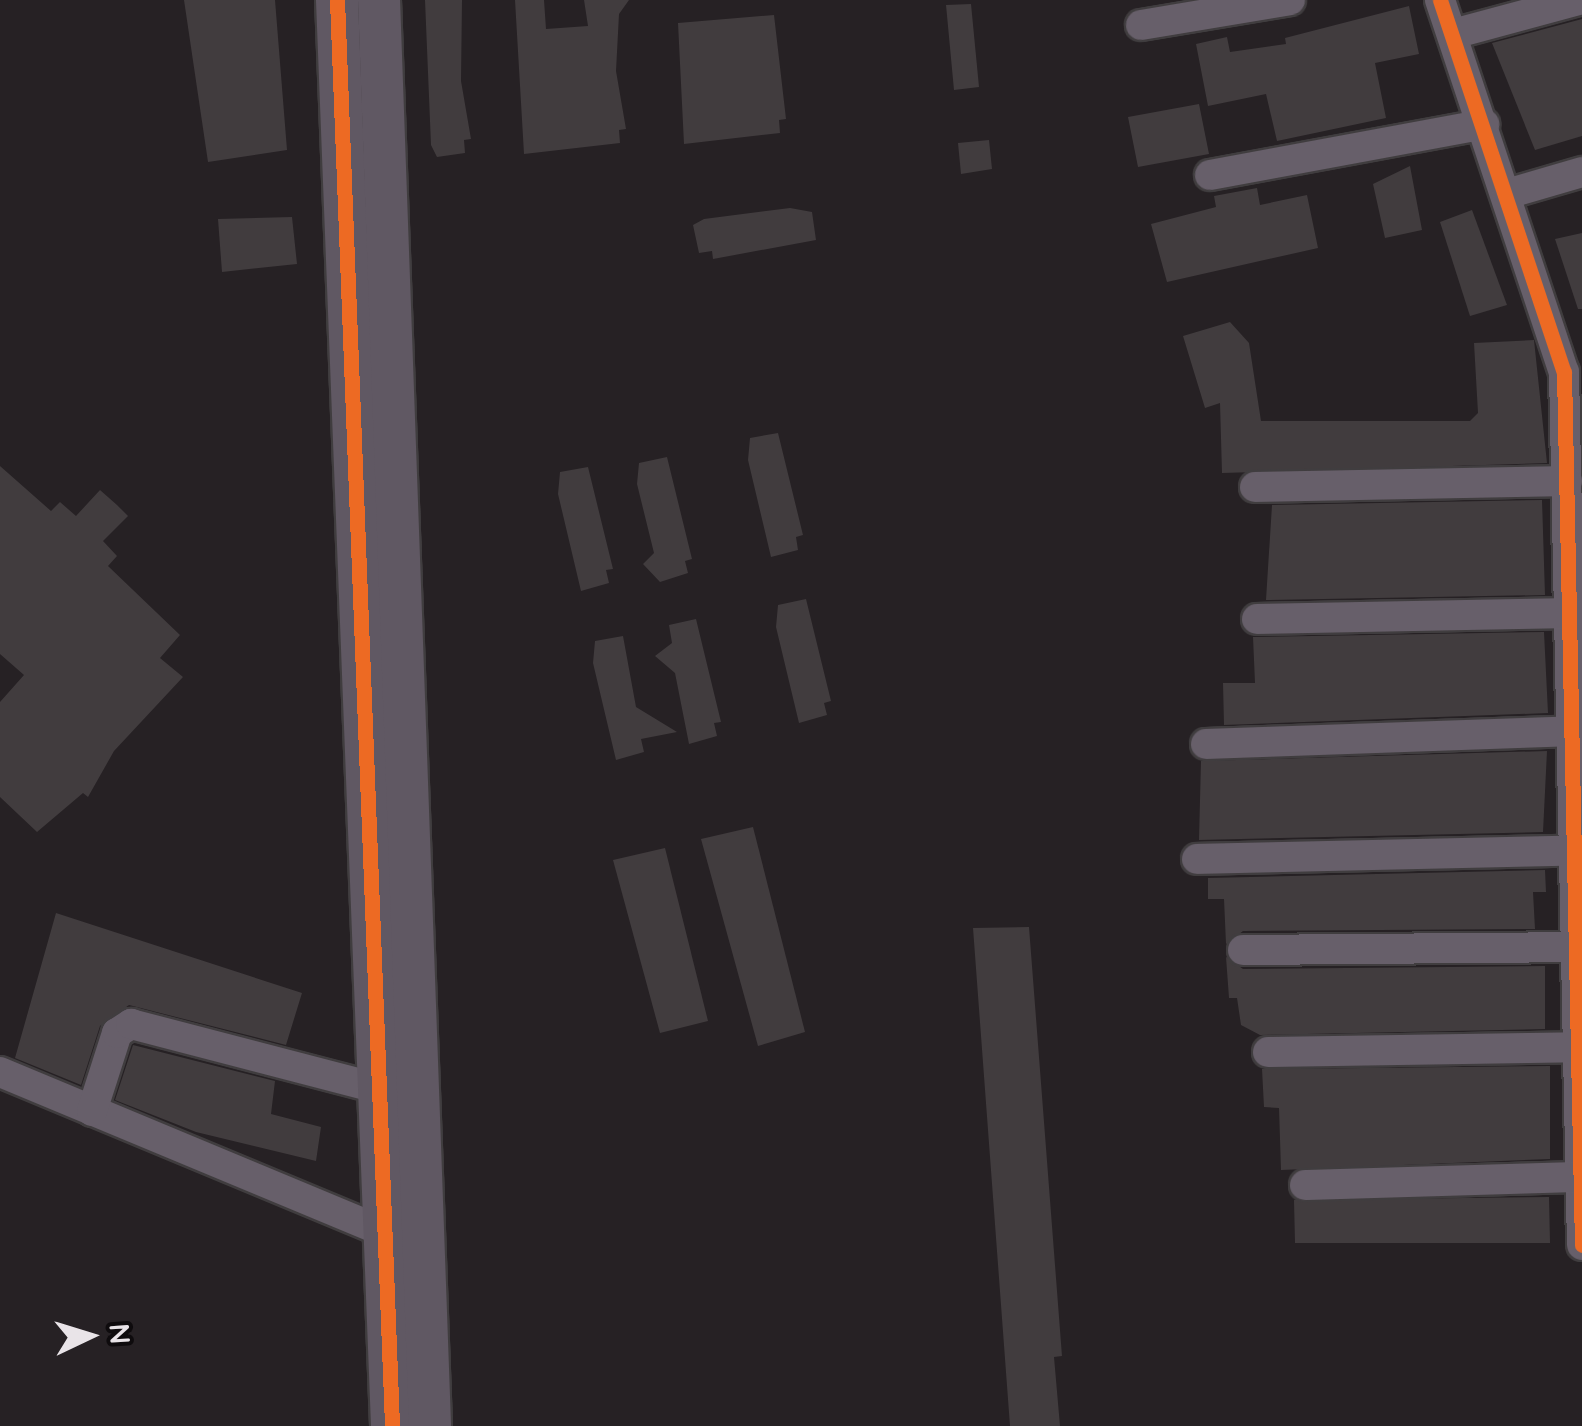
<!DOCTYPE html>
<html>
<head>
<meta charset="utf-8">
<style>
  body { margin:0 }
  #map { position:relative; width:1582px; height:1426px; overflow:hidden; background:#262124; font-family:Quicksand,sans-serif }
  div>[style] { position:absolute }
  .building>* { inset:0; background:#413c3e }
  .roads { filter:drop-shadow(2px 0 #403d3f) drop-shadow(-2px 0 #403d3f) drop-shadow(0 2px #403d3f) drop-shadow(0 -2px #403d3f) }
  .street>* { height:30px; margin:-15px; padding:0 15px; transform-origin:15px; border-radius:15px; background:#675f6a }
  .secondary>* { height:42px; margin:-21px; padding:0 21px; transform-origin:21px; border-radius:21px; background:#605863 }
  .cycleway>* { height:15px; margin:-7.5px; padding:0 7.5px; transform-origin:7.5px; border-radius:7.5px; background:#ed6a23 }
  span { translate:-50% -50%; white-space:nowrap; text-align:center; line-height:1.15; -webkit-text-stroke:9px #0e0b0d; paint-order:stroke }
  .north { position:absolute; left:40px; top:1286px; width:100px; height:100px; -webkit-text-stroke:8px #0e0b0d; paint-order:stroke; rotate:86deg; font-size:28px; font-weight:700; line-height:40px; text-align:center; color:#e9e4e8 }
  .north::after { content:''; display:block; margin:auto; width:35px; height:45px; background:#e9e4e8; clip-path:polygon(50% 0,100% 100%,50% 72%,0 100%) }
</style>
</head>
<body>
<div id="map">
  <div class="building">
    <i style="clip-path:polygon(184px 0,275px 0,287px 150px,208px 162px)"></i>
    <i style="clip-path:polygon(425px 0,462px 0,461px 81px,471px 139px,464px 140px,465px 153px,437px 157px,431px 145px)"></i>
    <i style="clip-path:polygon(515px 0,544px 0,546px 29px,588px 26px,584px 0,629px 0,619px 14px,616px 71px,626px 129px,619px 130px,620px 143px,524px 154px)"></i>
    <i style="clip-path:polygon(971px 4px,979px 87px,954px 90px,946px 5px)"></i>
    <i style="clip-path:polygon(1409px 6px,1419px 54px,1375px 63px,1386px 118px,1277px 141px,1266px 94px,1208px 106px,1196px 44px,1227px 37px,1230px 52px,1286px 44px,1285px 38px)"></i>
    <i style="clip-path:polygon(774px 15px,786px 119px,779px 120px,780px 133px,684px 144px,678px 23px)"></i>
    <i style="clip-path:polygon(1582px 19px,1582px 136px,1535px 150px,1492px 43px)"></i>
    <i style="clip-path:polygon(1199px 104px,1209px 154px,1138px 167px,1128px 117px)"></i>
    <i style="clip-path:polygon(989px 140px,992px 169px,961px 174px,958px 143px)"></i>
    <i style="clip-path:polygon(1410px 166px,1422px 230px,1385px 238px,1373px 184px)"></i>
    <i style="clip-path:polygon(1257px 188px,1260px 205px,1307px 195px,1318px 248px,1167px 282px,1151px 224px,1216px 207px,1214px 196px)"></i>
    <i style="clip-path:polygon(790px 208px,812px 212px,816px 240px,713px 259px,712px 251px,699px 253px,693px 225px,704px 219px)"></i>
    <i style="clip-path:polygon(1472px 210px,1507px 305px,1470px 316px,1440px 222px)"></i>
    <i style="clip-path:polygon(292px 217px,297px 264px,222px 272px,218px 219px)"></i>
    <i style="clip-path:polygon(1582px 233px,1582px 309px,1578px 309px,1555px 239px)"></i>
    <i style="clip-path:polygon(1230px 322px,1249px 343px,1261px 421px,1470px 421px,1478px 413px,1474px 343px,1534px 340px,1547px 463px,1222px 473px,1220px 403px,1205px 408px,1183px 336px)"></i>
    <i style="clip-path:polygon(778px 433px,803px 535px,796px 537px,798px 550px,771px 557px,748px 460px,750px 438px)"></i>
    <i style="clip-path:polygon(667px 457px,692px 559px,685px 561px,688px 573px,660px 582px,643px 564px,654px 553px,637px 484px,639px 463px)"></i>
    <i style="clip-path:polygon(0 466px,51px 511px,60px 502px,76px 516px,100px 490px,117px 505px,128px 516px,103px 541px,117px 556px,108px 566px,180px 635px,160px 658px,183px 677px,114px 751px,88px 797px,83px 793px,37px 832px,0 797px,0 702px,24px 675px,0 654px)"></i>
    <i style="clip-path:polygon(588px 467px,613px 569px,606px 570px,609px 583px,581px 591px,558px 494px,560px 472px)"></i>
    <i style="clip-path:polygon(1542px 500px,1545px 595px,1266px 600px,1272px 505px)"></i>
    <i style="clip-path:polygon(806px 599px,831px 701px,824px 703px,827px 715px,799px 723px,776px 627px,778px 605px)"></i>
    <i style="clip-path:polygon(696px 619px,721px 722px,714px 723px,717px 736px,689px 744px,675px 673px,655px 656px,672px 643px,669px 625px)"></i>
    <i style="clip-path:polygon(1544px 632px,1548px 713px,1224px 725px,1223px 683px,1255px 683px,1253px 637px)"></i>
    <i style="clip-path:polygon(623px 636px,636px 707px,677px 732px,641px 739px,644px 752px,616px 760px,593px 663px,595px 641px)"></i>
    <i style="clip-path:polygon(1547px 751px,1543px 832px,1199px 840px,1201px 761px)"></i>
    <i style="clip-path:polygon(753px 827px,805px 1032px,758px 1046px,701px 839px)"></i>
    <i style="clip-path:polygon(665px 848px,708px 1021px,660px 1033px,613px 860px)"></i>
    <i style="clip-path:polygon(1545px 870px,1546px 892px,1533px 892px,1535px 929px,1243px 931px,1226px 944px,1224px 899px,1208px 899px,1208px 878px)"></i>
    <i style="clip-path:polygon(56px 913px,302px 993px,286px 1045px,129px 1005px,100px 1026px,81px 1085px,15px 1058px)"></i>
    <i style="clip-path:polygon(1029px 927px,1062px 1356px,1054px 1357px,1060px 1426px,1010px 1426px,973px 928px)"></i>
    <i style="clip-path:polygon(1226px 957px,1243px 969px,1545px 966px,1545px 1029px,1260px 1035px,1241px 1025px,1237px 998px,1229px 998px)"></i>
    <i style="clip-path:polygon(133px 1045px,275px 1081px,271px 1114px,321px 1127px,316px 1161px,196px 1132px,115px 1100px)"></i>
    <i style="clip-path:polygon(1550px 1066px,1550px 1159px,1281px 1170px,1279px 1108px,1264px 1107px,1262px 1069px)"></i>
    <i style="clip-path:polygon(1549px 1197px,1550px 1243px,1295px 1243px,1294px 1200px)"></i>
  </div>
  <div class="roads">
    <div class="street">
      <i style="left:1440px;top:0;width:392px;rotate:71.6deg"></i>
      <i style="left:1564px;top:372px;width:873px;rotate:88.82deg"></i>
      <i style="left:1141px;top:25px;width:151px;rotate:-9.5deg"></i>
      <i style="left:1453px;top:34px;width:131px;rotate:-15.1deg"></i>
      <i style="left:1210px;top:175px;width:279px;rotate:-10.5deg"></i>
      <i style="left:1507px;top:194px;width:78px;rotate:-16.3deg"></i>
      <i style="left:1255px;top:487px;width:312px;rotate:-1.1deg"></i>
      <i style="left:1257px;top:619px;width:313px;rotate:-1.1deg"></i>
      <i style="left:1206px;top:744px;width:368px;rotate:-2deg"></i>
      <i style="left:1197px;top:859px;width:385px;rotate:-1.3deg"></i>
      <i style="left:1243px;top:950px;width:339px;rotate:-0.5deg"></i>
      <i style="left:1268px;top:1052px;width:310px;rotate:-0.9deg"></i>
      <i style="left:0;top:1072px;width:417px;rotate:22.6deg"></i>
      <i style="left:92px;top:1111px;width:82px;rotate:-72.2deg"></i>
      <i style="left:117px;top:1033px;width:17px;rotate:-33deg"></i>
      <i style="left:131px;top:1024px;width:257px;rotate:14.6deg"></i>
      <i style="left:1305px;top:1185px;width:273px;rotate:-1.7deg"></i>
    </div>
    <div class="secondary">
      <i style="left:337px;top:0;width:1427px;rotate:87.79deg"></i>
      <i style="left:379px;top:0;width:1427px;rotate:87.95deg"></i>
    </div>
  </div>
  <div class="cycleway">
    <i style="left:337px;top:0;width:1427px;rotate:87.79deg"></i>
    <i style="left:1440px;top:0;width:392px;rotate:71.6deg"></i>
    <i style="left:1564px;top:372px;width:873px;rotate:88.82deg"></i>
  </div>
  <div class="north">N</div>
</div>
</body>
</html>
